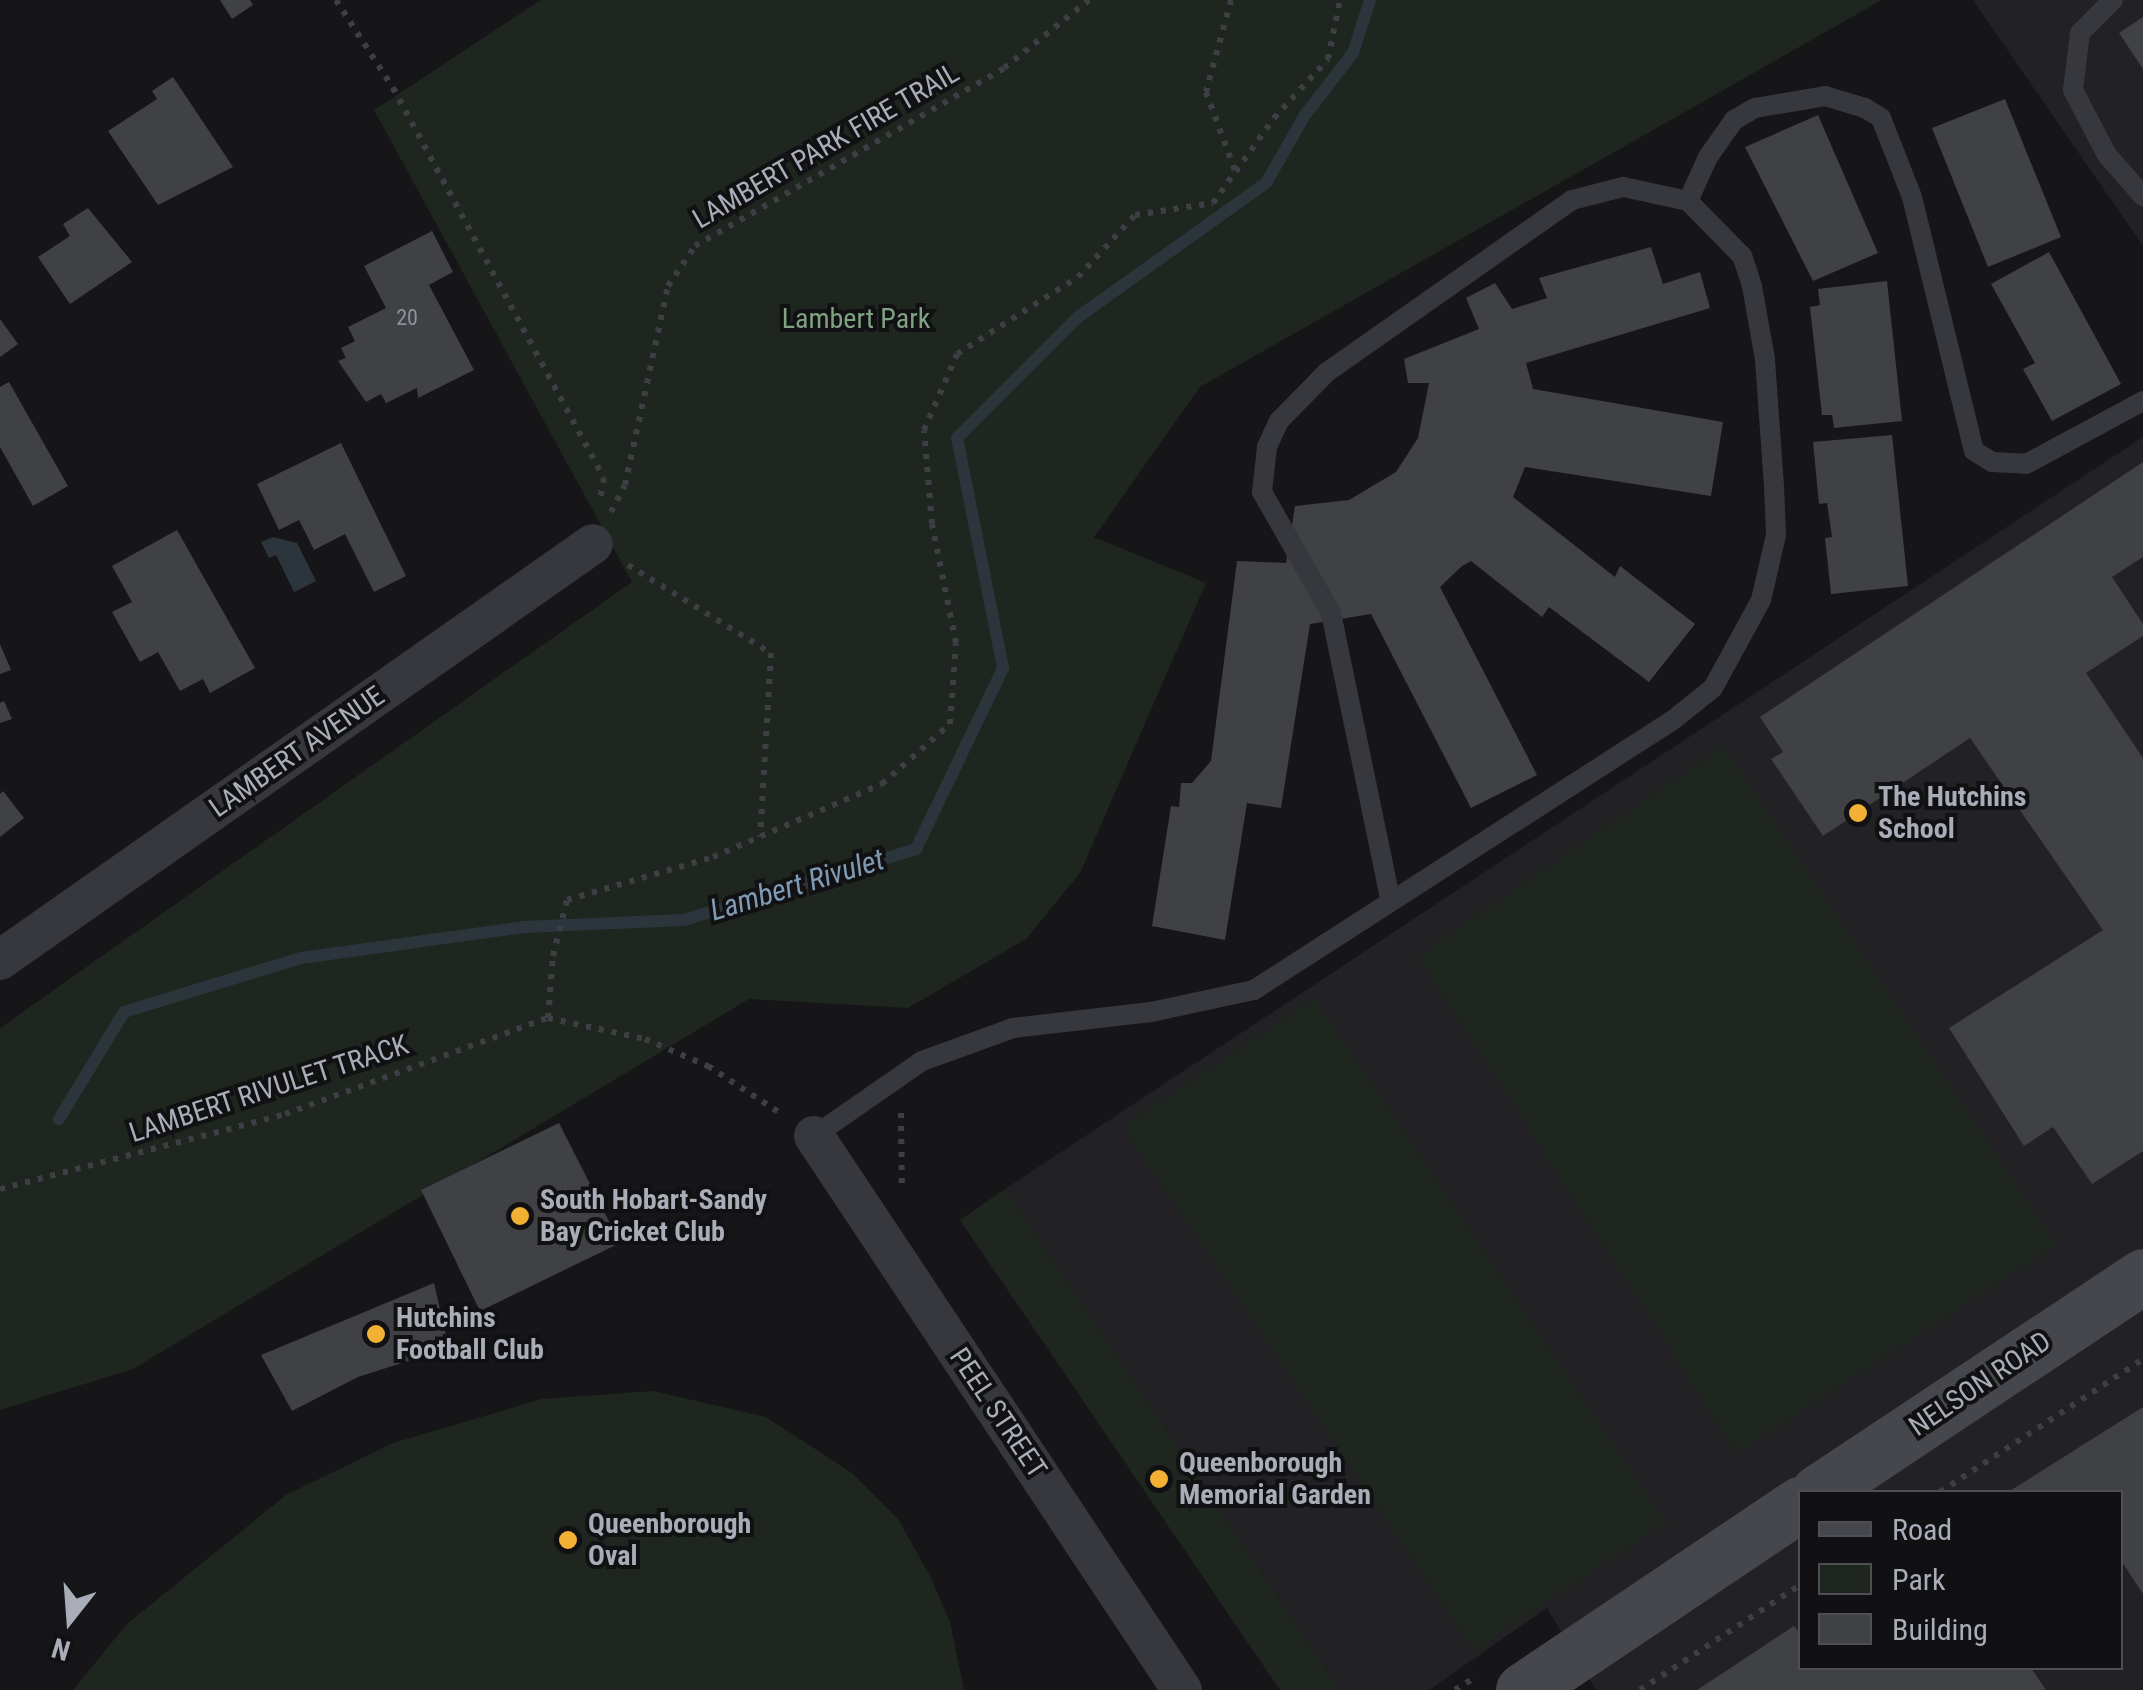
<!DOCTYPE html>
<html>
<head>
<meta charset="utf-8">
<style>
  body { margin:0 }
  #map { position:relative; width:2143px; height:1690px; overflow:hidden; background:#161618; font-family:"Roboto Condensed",sans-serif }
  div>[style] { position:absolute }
  .built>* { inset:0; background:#222225 }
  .green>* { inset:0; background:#1e261f }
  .water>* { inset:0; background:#2c353c }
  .stream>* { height:12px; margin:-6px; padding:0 6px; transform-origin:6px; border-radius:6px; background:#2c353c }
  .building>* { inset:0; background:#404145 }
  .path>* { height:6px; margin-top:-3px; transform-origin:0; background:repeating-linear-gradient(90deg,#3d3f44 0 5px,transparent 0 13px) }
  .lane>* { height:20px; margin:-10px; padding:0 10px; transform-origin:10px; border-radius:10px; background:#37383d }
  .street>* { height:40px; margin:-20px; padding:0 20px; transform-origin:20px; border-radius:20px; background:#37383d }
  .secondary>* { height:55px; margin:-27.5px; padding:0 27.5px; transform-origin:27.5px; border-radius:27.5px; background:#45474d }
  .dots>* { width:28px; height:28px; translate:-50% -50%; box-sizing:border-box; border:5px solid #111113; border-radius:50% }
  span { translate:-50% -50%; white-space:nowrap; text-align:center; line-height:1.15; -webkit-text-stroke:8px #111113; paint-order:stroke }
  .number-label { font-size:22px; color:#8e929b }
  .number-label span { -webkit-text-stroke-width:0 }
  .street-label { font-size:28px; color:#a8adb8 }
  .park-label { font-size:28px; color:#7fa381 }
  .poi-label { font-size:28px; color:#a8adb8; font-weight:700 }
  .left { translate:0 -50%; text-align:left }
  .water-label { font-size:30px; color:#7f9bb3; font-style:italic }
  .legend { position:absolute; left:1798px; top:1490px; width:325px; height:180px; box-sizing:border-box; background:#111113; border:2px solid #4d4f55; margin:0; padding:12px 18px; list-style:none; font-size:30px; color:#a8adb8 }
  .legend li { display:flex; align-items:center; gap:20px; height:50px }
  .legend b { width:50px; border:2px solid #4d4f55 }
  .north { position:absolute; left:20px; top:1570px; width:100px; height:100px; -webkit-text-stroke:8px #111113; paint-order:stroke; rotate:197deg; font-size:28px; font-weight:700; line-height:40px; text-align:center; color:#a8adb8 }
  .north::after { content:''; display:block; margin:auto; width:35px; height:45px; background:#a8adb8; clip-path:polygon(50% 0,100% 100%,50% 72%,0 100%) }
</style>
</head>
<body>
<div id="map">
  <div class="built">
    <i style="clip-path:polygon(1973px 0,2143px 0,2143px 246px)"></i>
    <i style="clip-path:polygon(evenodd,2143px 437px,2143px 1690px,1596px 1690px,1547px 1608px,1429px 1690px,1341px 1690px,1005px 1189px,2143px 437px,1800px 1492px,2120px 1492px,2120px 1668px,1800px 1668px,1800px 1492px)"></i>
  </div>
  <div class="green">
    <i style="clip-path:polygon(541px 0,1882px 0,1200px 387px,1094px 537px,1206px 583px,1080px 873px,1026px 939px,908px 1008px,749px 999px,133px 1369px,0 1410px,0 1028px,632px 582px,374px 110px)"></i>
    <i style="clip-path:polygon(1724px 746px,2057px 1244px,1737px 1453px,1418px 956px)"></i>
    <i style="clip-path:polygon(1314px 999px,1666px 1522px,1474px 1650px,1122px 1127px)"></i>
    <i style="clip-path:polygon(1005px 1189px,1341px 1690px,1280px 1690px,960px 1220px)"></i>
    <i style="clip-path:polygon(653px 1391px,766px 1417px,852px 1473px,898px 1519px,930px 1576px,950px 1622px,964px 1690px,73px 1690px,127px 1624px,286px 1495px,393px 1443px,542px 1399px)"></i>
  </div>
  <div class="water">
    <i style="clip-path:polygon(273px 537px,297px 543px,316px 581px,294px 592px,276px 555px,269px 558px,261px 542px)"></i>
  </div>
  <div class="stream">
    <i style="left:59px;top:1119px;width:125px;rotate:-58.7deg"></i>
    <i style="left:124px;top:1012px;width:185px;rotate:-17deg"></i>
    <i style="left:301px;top:958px;width:224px;rotate:-7.9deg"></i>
    <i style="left:523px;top:927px;width:161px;rotate:-2.5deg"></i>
    <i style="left:684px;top:920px;width:243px;rotate:-17deg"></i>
    <i style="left:916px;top:849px;width:201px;rotate:-64.3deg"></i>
    <i style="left:1003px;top:668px;width:235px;rotate:-101.3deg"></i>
    <i style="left:957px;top:438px;width:171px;rotate:-45deg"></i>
    <i style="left:1078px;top:317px;width:231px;rotate:-35.5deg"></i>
    <i style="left:1266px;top:183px;width:78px;rotate:-60.2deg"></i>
    <i style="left:1305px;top:115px;width:78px;rotate:-52.3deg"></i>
    <i style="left:1353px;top:53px;width:56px;rotate:-72.2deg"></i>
  </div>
  <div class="building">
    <i style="clip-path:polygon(220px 0,250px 0,253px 5px,232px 19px)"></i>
    <i style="clip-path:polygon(2143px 17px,2143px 69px,2119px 33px)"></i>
    <i style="clip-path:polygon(173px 77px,233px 167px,158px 205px,108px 131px,157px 99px,152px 91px)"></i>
    <i style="clip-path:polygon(2005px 99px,2061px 237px,1988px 267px,1932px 128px)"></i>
    <i style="clip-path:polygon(1818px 115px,1878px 253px,1813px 281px,1745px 147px)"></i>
    <i style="clip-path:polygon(88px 208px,132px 262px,70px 304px,38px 257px,70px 236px,63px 224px)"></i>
    <i style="clip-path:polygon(432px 231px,453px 272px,429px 285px,474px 370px,418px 398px,417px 388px,386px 403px,381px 394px,366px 402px,338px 361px,346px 358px,341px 348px,355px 341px,348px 327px,386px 308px,364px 266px)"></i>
    <i style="clip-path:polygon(1651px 247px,1663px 284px,1700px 272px,1710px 308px,1526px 363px,1533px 389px,1723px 422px,1711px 496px,1525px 467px,1513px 497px,1615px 577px,1620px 566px,1695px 624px,1649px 682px,1549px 607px,1542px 617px,1471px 561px,1462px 566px,1440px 587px,1537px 775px,1471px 808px,1371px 614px,1310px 624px,1281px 808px,1247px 803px,1225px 940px,1152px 926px,1171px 806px,1179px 807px,1181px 783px,1192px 783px,1211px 761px,1237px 561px,1286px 563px,1295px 506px,1349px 500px,1396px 472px,1418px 438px,1429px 383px,1408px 383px,1404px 359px,1479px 329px,1466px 298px,1495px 283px,1512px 309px,1547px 298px,1539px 278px)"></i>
    <i style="clip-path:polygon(2049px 252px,2121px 384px,2052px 421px,2023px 369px,2035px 363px,1991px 284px)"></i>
    <i style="clip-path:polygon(1887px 281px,1902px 421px,1834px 428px,1832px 415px,1822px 415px,1810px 307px,1820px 305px,1818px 289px)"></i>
    <i style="clip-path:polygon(0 319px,18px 344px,0 357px)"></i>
    <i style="clip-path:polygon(9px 382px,68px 486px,33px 506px,0 447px,0 387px)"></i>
    <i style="clip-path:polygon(1892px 435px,1908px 586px,1831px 594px,1825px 538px,1832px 537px,1827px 503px,1819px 504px,1813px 442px)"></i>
    <i style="clip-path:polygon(341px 443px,406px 576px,374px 592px,345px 534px,314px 550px,299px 520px,279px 530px,257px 484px)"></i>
    <i style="clip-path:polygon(2143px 462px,2143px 557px,2112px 577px,2143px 624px,2143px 636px,2086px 673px,2143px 758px,2143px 1151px,2092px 1184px,2053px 1127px,2024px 1146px,1949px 1028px,2103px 930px,1970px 738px,1823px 836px,1771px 759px,1783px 752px,1760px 717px)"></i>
    <i style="clip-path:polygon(177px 530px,255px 668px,210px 693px,203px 679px,180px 691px,158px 652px,140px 662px,112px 612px,132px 602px,112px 566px)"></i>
    <i style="clip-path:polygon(0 644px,11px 670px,0 674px)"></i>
    <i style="clip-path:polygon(4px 701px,12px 719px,0 723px,0 703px)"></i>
    <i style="clip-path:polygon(3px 791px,24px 818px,0 837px,0 794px)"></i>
    <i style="clip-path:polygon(559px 1123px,620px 1243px,480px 1311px,421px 1190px)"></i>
    <i style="clip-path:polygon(434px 1283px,449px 1348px,358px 1377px,292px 1411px,261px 1355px)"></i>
    <i style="clip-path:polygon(2143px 1407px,2143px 1594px,2120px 1559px,2120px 1492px,2008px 1492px)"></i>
    <i style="clip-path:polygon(1794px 1626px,1800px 1633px,1800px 1668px,2031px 1668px,2046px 1690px,1697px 1690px)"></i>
  </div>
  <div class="path">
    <i style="left:336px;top:0;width:105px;rotate:57.1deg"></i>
    <i style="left:393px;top:88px;width:443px;rotate:61.6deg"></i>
    <i style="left:604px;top:478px;width:26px;rotate:101deg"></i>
    <i style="left:1231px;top:0;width:95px;rotate:105.2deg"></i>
    <i style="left:1206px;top:92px;width:84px;rotate:69.8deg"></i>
    <i style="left:611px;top:512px;width:30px;rotate:-63deg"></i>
    <i style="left:625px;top:485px;width:204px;rotate:-77.8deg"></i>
    <i style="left:668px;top:286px;width:48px;rotate:-56deg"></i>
    <i style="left:695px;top:246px;width:357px;rotate:-29.9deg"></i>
    <i style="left:1004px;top:68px;width:109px;rotate:-38.7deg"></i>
    <i style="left:628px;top:565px;width:168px;rotate:31.6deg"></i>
    <i style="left:771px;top:653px;width:184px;rotate:93.4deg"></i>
    <i style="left:548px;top:1018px;width:62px;rotate:-85.4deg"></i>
    <i style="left:553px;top:956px;width:58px;rotate:-76deg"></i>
    <i style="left:567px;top:900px;width:152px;rotate:-16.4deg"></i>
    <i style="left:713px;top:857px;width:184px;rotate:-23.4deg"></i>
    <i style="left:882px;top:784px;width:91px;rotate:-41.4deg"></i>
    <i style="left:950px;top:724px;width:81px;rotate:-85.8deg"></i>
    <i style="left:956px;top:643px;width:121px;rotate:-101.4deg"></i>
    <i style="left:932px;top:524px;width:94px;rotate:-94.9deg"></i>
    <i style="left:924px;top:430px;width:83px;rotate:-66.5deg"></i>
    <i style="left:957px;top:354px;width:143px;rotate:-32.5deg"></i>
    <i style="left:1078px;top:277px;width:84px;rotate:-47.4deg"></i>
    <i style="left:1135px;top:215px;width:79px;rotate:-8.7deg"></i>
    <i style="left:1213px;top:203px;width:105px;rotate:-54.3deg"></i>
    <i style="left:1274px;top:118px;width:80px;rotate:-47.5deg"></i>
    <i style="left:1328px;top:59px;width:60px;rotate:-78.5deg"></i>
    <i style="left:901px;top:1113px;width:78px;rotate:89.3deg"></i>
    <i style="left:0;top:1189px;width:295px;rotate:-14.7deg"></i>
    <i style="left:285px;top:1114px;width:280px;rotate:-20.1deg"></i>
    <i style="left:548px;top:1018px;width:99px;rotate:12.2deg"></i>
    <i style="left:645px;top:1039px;width:69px;rotate:23.2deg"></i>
    <i style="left:708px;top:1066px;width:86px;rotate:33.1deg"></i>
    <i style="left:1940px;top:1492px;width:243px;rotate:-33.2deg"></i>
    <i style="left:1455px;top:1690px;width:26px;rotate:-32deg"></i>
    <i style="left:1640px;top:1690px;width:191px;rotate:-33.3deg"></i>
  </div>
  <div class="lane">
    <i style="left:2113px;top:0;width:47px;rotate:135deg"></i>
    <i style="left:2080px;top:33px;width:57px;rotate:97deg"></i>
    <i style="left:2073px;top:90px;width:73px;rotate:62.4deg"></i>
    <i style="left:2107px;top:155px;width:55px;rotate:48.7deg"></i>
    <i style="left:1688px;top:201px;width:48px;rotate:-65.6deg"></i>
    <i style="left:1708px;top:157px;width:45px;rotate:-54.9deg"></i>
    <i style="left:1734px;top:120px;width:24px;rotate:-30deg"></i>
    <i style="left:1755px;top:108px;width:71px;rotate:-9.7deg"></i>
    <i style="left:1825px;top:96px;width:42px;rotate:16.7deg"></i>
    <i style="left:1865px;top:108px;width:19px;rotate:32deg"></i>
    <i style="left:1881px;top:118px;width:85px;rotate:68.6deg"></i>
    <i style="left:1912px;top:197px;width:261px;rotate:76.3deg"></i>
    <i style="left:1974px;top:451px;width:21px;rotate:31deg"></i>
    <i style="left:1992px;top:462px;width:34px;rotate:3deg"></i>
    <i style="left:2026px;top:464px;width:133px;rotate:-28.3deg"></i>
    <i style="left:814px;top:1136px;width:131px;rotate:-34.8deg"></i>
    <i style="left:922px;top:1061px;width:97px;rotate:-19.9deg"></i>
    <i style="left:1013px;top:1028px;width:139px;rotate:-6.6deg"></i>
    <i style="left:1151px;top:1012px;width:105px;rotate:-12.1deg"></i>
    <i style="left:1254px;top:990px;width:498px;rotate:-32.8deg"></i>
    <i style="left:1673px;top:720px;width:51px;rotate:-38.7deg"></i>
    <i style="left:1713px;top:688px;width:100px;rotate:-61.4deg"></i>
    <i style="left:1761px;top:600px;width:67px;rotate:-77deg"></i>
    <i style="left:1776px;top:535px;width:49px;rotate:-92.3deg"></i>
    <i style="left:1774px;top:486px;width:127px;rotate:-94.1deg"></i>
    <i style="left:1765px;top:359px;width:74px;rotate:-100.1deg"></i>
    <i style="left:1752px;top:286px;width:32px;rotate:-108deg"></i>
    <i style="left:1742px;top:256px;width:77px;rotate:-134.5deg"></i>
    <i style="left:1688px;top:201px;width:66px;rotate:-167.8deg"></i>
    <i style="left:1623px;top:187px;width:53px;rotate:165.7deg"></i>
    <i style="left:1572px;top:200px;width:299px;rotate:144.9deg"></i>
    <i style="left:1327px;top:372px;width:69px;rotate:134.4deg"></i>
    <i style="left:1279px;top:421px;width:29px;rotate:115deg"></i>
    <i style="left:1267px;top:447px;width:45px;rotate:96.3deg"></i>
    <i style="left:1262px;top:492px;width:139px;rotate:60.3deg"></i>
    <i style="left:1331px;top:613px;width:291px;rotate:78.3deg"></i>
  </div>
  <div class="street">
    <i style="left:0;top:960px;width:724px;rotate:-35.05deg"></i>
    <i style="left:814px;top:1136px;width:665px;rotate:56.41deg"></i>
  </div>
  <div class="secondary">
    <i style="left:1818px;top:1492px;width:390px;rotate:-33.6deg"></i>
    <i style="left:1523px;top:1690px;width:334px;rotate:-33.9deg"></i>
  </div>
  <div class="dots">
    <i style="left:1858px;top:813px;background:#f2b134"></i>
    <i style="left:520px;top:1216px;background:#f2b134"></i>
    <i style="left:376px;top:1334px;background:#f2b134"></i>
    <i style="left:1159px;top:1479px;background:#f2b134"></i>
    <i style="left:568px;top:1540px;background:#f2b134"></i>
  </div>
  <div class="number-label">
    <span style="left:407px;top:318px">20</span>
  </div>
  <div class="street-label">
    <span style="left:826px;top:146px;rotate:-30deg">LAMBERT PARK FIRE TRAIL</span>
    <span style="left:297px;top:752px;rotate:-35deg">LAMBERT AVENUE</span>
    <span style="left:269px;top:1089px;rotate:-18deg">LAMBERT RIVULET TRACK</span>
    <span style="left:1980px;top:1384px;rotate:-34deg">NELSON ROAD</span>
    <span style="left:998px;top:1413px;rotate:56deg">PEEL STREET</span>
  </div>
  <div class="park-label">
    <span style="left:856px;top:319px">Lambert Park</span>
  </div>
  <div class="poi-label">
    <span class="left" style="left:1878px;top:813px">The Hutchins<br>School</span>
    <span class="left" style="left:540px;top:1216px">South Hobart-Sandy<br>Bay Cricket Club</span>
    <span class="left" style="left:396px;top:1334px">Hutchins<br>Football Club</span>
    <span class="left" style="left:1179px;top:1479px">Queenborough<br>Memorial Garden</span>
    <span class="left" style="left:588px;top:1540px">Queenborough<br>Oval</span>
  </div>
  <div class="water-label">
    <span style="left:797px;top:885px;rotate:-17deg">Lambert Rivulet</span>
  </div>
  <ul class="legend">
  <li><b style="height:12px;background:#45474d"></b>Road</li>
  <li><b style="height:28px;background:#1e261f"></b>Park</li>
  <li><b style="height:28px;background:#404145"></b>Building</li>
  </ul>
  <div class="north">N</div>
</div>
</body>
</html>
